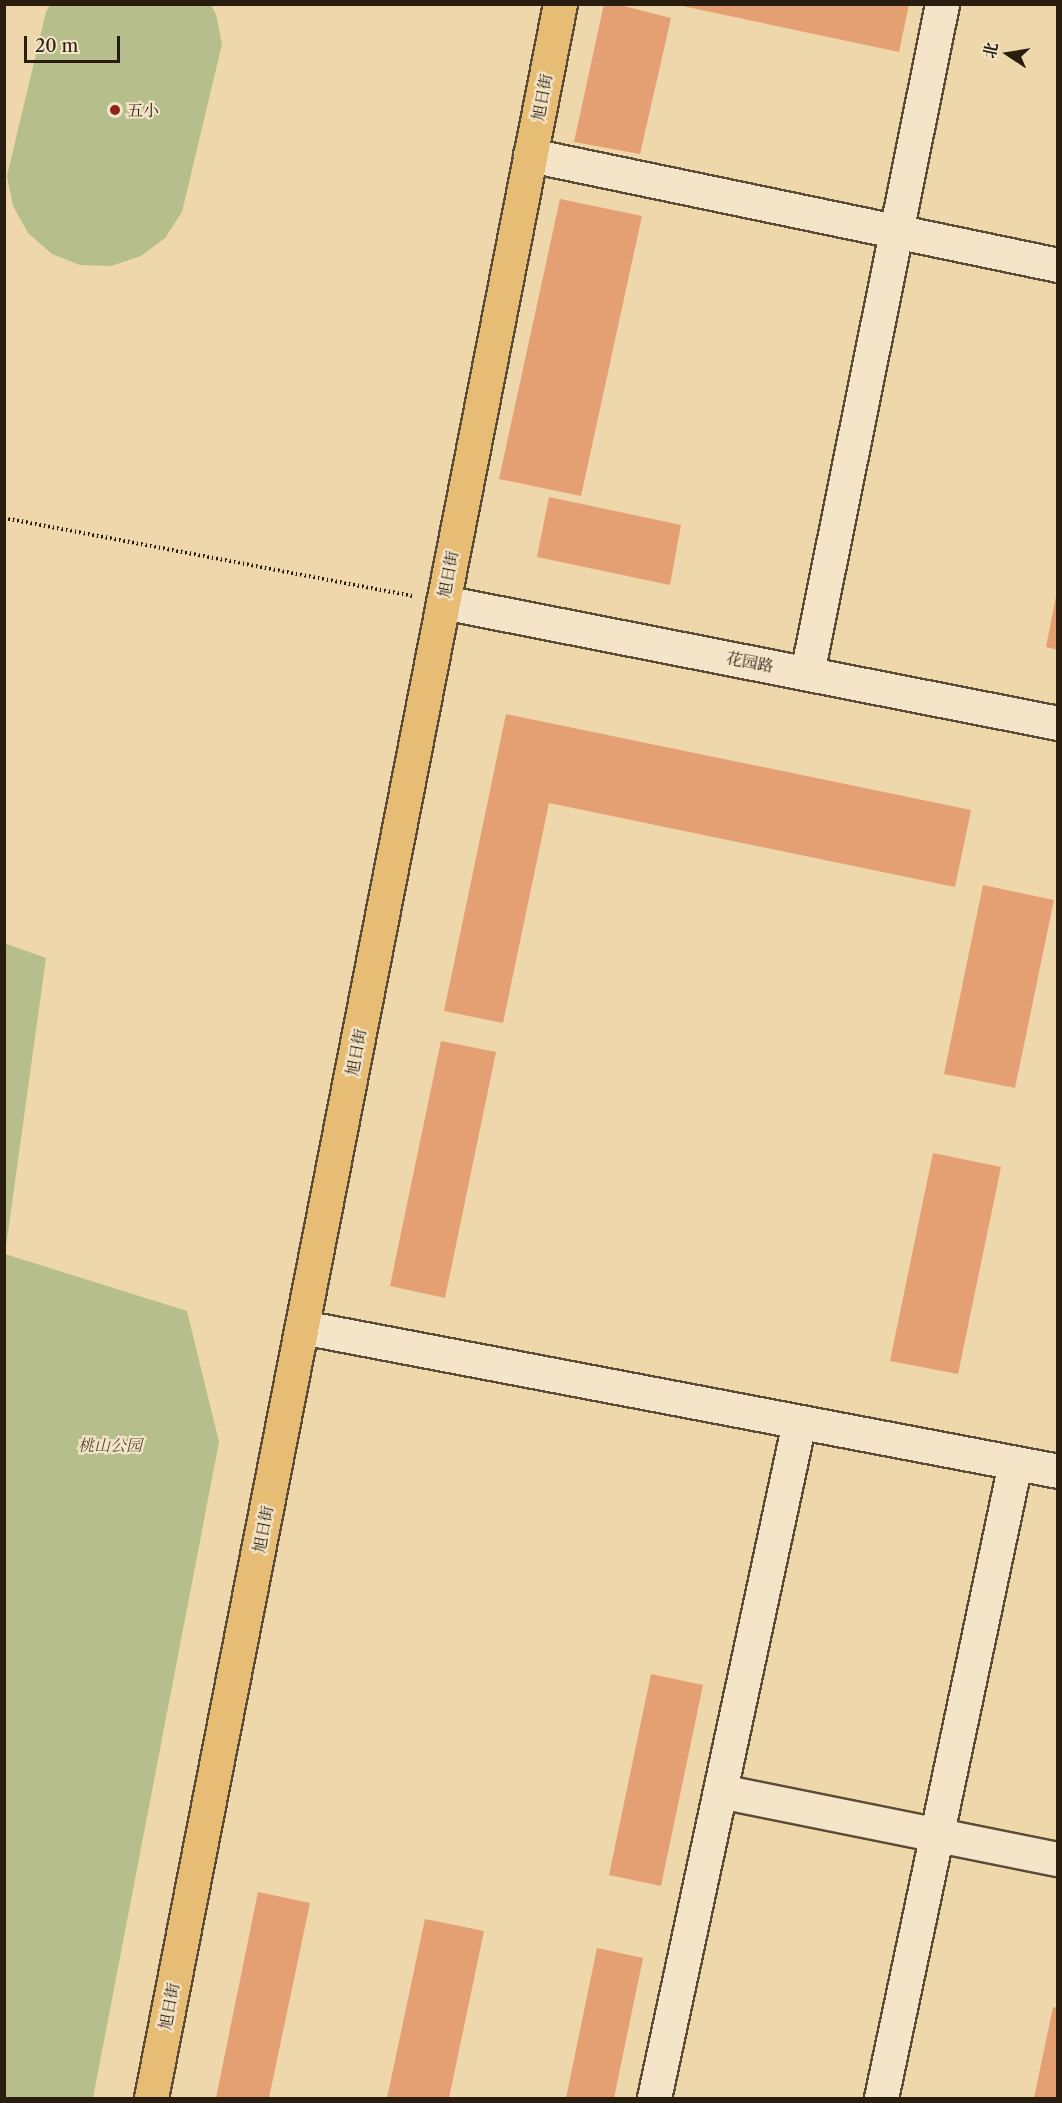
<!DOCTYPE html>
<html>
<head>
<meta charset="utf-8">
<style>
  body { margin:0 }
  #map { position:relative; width:1062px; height:2103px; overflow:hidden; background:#eed7aa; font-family:"Libre Caslon Text","Noto Serif SC",serif }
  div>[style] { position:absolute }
  .green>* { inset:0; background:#b6bf8b }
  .building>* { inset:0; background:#e4a073 }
  .path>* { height:4px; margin-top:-2px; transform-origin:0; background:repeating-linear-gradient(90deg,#291d0f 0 1.5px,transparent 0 4.5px) }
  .roads { filter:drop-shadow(2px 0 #5a4c36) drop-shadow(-2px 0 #5a4c36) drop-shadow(0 2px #5a4c36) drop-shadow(0 -2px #5a4c36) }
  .minor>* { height:33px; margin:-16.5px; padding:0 16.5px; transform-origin:16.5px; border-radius:16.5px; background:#f4e5c8 }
  .major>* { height:33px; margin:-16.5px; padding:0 16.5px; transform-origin:16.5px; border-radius:16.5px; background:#e7bc75 }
  .dots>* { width:16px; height:16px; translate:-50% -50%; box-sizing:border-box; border:3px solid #f4e5c8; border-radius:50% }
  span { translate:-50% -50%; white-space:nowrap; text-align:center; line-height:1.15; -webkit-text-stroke:4.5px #f4e5c8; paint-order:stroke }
  .street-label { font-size:16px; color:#291d0f }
  .poi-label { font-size:16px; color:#291d0f }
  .left { translate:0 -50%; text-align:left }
  .park-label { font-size:16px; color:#534e34; font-style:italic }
  .frame { position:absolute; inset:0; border:6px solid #291d0f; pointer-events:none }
  .north { position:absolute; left:978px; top:24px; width:60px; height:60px; -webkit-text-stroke:4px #f4e5c8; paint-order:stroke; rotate:282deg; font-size:16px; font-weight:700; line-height:24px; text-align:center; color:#291d0f }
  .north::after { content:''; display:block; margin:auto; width:21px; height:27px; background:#291d0f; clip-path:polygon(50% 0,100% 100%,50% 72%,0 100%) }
  .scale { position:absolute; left:24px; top:36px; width:96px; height:27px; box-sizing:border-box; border:3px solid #291d0f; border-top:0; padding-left:8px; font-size:18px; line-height:21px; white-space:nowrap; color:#291d0f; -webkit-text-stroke:4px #f4e5c8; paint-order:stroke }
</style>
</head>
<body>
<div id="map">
  <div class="green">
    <i style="clip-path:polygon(50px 5px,211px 5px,216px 14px,222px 44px,182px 212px,165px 238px,141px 256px,111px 266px,80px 265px,52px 254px,28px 233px,13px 206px,7px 176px,46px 12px)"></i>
    <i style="clip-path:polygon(4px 943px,46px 958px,5px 1254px,187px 1311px,219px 1442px,93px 2098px,5px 2098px)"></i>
  </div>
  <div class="building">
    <i style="clip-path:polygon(604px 4px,616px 4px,671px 18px,640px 154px,574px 142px)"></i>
    <i style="clip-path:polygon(673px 4px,909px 4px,899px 52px)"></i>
    <i style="clip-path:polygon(560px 199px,642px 216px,581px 496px,499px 479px)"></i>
    <i style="clip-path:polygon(549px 497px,681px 525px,670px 585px,537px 557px)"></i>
    <i style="clip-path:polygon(1056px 596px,1058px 596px,1058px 650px,1046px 647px)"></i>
    <i style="clip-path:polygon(506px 714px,971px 810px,955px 887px,549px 803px,503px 1023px,444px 1011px)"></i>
    <i style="clip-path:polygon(983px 885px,1054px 900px,1015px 1088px,944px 1074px)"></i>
    <i style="clip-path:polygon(441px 1041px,496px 1052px,445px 1298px,390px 1286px)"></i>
    <i style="clip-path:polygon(933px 1153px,1001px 1167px,958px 1374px,890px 1361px)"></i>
    <i style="clip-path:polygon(651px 1674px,703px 1685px,661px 1886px,609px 1875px)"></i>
    <i style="clip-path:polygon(258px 1892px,310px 1903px,269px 2098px,216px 2098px)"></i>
    <i style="clip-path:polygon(425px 1919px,484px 1931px,449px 2098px,387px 2098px)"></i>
    <i style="clip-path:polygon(597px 1948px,643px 1958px,614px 2098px,566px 2098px)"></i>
    <i style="clip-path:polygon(1053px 2007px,1058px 2008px,1058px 2098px,1034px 2098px)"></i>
  </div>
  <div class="path">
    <i style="left:4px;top:518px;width:416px;rotate:10.8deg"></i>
  </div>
  <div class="roads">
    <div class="minor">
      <i style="left:530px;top:155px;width:539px;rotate:11.77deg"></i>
      <i style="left:443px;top:602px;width:627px;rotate:11.13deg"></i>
      <i style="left:807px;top:673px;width:682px;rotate:-78.59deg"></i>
      <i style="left:302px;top:1327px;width:770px;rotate:10.78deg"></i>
      <i style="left:720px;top:1791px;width:345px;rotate:11.4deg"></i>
      <i style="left:654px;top:2098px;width:691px;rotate:-77.89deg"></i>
      <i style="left:881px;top:2098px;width:649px;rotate:-78.08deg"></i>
    </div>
    <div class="major">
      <i style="left:151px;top:2098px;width:2134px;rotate:-78.95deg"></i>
    </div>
  </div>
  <div class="dots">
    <i style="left:115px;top:110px;background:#8f2418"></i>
  </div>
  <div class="street-label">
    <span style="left:542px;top:97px;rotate:-79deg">旭日街</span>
    <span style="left:448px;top:574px;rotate:-79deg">旭日街</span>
    <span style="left:750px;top:662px;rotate:11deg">花园路</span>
    <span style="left:356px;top:1052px;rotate:-79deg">旭日街</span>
    <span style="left:263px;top:1529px;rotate:-79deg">旭日街</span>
    <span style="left:169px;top:2006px;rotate:-79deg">旭日街</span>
  </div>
  <div class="poi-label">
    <span class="left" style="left:127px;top:110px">五小</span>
  </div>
  <div class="park-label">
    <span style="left:110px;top:1445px">桃山公园</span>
  </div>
  <div class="frame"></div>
  <div class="north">北</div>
  <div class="scale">20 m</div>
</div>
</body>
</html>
